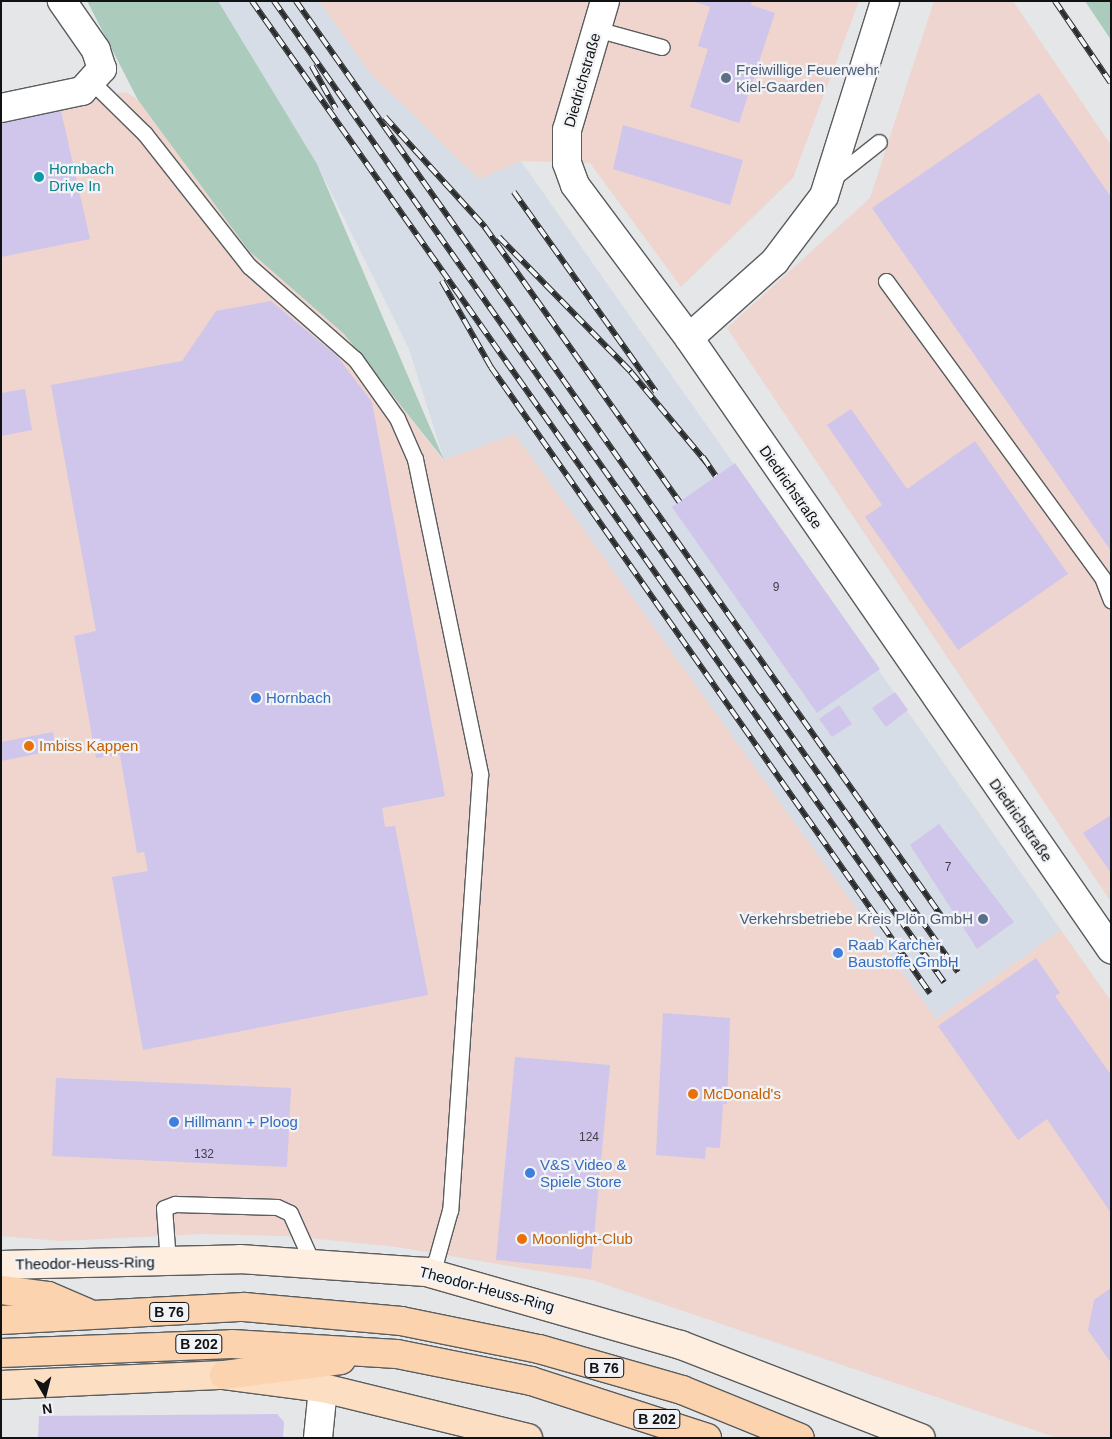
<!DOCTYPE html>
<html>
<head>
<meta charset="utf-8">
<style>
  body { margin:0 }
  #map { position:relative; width:1112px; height:1439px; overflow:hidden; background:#e4e6e8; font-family:Arial,sans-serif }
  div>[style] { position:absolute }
  .commercial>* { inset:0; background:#efd5ce }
  .industrial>* { inset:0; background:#efd5cf }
  .built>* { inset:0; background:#d6dde6 }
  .green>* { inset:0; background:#abcbbc }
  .building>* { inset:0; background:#d0c5ea }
  .roads { filter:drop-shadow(1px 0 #5a5c5e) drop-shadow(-1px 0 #5a5c5e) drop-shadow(0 1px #5a5c5e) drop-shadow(0 -1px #5a5c5e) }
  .service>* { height:15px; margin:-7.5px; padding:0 7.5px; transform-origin:7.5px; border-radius:7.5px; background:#fff }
  .minor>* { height:28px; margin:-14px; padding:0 14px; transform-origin:14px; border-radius:14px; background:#fff }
  .secondary>* { height:28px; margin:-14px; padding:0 14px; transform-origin:14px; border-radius:14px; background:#feeee0 }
  .primary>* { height:28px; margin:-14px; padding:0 14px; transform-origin:14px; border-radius:14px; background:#fcdec2 }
  .trunk>* { height:28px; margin:-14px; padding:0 14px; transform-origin:14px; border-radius:14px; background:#fbd3ae }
  .rail>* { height:5.5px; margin-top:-2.75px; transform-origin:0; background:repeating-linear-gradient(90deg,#f1f3f6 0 11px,#2b2c2d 0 22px); box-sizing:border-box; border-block:1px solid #2b2c2d }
  .dots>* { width:14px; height:14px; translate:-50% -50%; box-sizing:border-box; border:2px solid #f1f3f6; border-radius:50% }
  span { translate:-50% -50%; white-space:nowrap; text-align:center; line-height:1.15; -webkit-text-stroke:4.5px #f1f3f6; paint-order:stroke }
  .number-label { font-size:12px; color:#413f49 }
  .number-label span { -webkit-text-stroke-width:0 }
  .shield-label span { padding:1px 4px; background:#f1f3f6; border:1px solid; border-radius:4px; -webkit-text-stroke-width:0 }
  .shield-label { font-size:14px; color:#111213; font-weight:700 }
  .service-label { font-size:15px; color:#4e5e75 }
  .left { translate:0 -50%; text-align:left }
  .right { translate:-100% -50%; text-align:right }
  .street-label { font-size:15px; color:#111213 }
  .culture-label { font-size:15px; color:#0d838f }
  .shop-label { font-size:15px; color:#366cbe }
  .food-label { font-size:15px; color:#c56008 }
  .frame { position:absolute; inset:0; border:2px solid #111213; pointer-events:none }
  .north { position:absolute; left:20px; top:1369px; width:50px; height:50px; -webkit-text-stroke:4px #f1f3f6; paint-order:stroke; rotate:172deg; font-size:14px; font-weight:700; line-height:20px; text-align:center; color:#111213 }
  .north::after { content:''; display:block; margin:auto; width:18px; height:22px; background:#111213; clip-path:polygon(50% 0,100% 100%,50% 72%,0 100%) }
</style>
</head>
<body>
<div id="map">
  <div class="commercial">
    <i style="clip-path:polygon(319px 1px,859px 1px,793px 178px,681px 287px,590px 163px,521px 161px,479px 179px,370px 73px)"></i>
    <i style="clip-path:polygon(126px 92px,138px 100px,249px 251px,344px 334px,443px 460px,515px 434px,936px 1019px,1061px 930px,1111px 1001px,1111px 1438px,1057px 1438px,592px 1280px,397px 1247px,287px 1236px,203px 1234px,61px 1241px,1px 1236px,1px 119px)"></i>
  </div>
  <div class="industrial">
    <i style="clip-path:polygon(934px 1px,1013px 1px,1111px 145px,1111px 902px,727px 328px,870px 198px)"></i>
  </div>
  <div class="built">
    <i style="clip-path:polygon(218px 1px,319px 1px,370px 73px,479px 179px,521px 161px,1061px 930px,936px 1019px,515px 434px,444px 460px,409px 349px,317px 164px)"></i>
  </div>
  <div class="green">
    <i style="clip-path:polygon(87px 1px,218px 1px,317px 164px,444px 460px,344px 334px,249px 251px,138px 100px)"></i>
    <i style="clip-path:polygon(1085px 1px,1111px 1px,1111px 40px)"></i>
  </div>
  <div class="building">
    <i style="clip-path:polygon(692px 1px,752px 1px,751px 5px,775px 13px,739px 123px,690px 107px,708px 49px,698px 46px,710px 7px)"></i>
    <i style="clip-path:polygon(1039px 93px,1111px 197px,1111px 551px,872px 208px)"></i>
    <i style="clip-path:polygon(59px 102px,90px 239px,1px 257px,1px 115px)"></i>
    <i style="clip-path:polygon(623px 125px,743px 160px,730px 205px,613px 169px)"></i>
    <i style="clip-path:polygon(271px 301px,337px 356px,372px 402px,445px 796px,382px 808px,385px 827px,395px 826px,428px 995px,143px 1050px,112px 877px,148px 871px,144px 852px,137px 853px,120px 755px,96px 758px,74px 636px,96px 631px,51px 385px,182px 361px,216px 311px)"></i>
    <i style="clip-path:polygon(25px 389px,32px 430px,1px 436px,1px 393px)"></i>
    <i style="clip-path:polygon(851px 409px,907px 489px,975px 441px,1068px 574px,958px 650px,865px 517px,882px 505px,827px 425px)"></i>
    <i style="clip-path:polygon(735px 463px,880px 669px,817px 713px,672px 507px)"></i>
    <i style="clip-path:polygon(895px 692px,908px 710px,886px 727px,872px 708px)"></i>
    <i style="clip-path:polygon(839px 705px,852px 724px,832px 737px,819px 719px)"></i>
    <i style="clip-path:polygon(53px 732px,57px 750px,1px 761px,1px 742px)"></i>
    <i style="clip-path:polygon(1111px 815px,1111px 873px,1083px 833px)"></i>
    <i style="clip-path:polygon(939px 824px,1014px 922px,977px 949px,910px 845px)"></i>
    <i style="clip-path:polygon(1036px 958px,1060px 993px,1055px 996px,1111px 1075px,1111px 1213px,1047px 1119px,1018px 1140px,938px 1026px)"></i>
    <i style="clip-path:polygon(663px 1013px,730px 1018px,727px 1104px,723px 1104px,720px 1148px,706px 1147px,705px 1159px,656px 1155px)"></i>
    <i style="clip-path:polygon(515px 1057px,610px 1065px,591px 1269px,496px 1260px)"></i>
    <i style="clip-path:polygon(56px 1078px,291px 1088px,287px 1167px,52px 1156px)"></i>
    <i style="clip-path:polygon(1111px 1288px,1111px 1363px,1088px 1330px,1094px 1300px)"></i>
    <i style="clip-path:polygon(277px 1414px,284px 1422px,283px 1438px,38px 1438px,39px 1416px)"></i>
  </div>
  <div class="roads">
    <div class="service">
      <i style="left:596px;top:29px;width:68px;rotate:15.3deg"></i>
      <i style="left:93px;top:83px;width:73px;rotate:44.4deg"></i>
      <i style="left:145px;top:134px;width:168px;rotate:51.8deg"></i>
      <i style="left:249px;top:266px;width:141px;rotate:41.3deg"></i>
      <i style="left:355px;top:359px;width:72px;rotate:54.6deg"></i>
      <i style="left:397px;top:418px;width:45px;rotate:66.3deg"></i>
      <i style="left:415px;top:459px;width:322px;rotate:78.3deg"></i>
      <i style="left:480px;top:774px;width:437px;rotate:93.9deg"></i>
      <i style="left:450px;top:1210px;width:52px;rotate:105.6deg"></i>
      <i style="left:436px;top:1260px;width:16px;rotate:130deg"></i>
      <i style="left:831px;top:180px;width:61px;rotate:-38.4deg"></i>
      <i style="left:886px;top:281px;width:366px;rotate:53.9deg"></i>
      <i style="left:1102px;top:577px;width:25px;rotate:69deg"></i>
      <i style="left:168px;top:1262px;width:54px;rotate:-94.2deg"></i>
      <i style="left:164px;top:1208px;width:12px;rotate:-20deg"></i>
      <i style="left:175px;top:1204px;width:102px;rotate:1.7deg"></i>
      <i style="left:277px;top:1207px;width:14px;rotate:25deg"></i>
      <i style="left:290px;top:1213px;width:54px;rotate:65.8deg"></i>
    </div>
    <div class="minor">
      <i style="left:605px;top:1px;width:134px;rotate:106.4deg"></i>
      <i style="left:567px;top:130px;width:33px;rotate:90deg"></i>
      <i style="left:567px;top:163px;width:23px;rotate:70deg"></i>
      <i style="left:575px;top:185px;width:191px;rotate:53.3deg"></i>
      <i style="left:689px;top:338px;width:743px;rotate:55.37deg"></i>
      <i style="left:1px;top:108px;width:83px;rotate:-11.9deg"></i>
      <i style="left:82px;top:91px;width:30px;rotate:-48deg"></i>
      <i style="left:102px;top:69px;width:20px;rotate:-108deg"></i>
      <i style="left:96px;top:50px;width:60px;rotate:-124.8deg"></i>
      <i style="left:689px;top:338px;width:115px;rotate:-41.8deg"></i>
      <i style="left:775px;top:261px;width:81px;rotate:-53deg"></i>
      <i style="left:824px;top:196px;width:204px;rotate:-72.6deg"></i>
      <i style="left:318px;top:1438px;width:50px;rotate:-84.3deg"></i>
    </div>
    <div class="secondary">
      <i style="left:1px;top:1265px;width:239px;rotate:-1.4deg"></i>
      <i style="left:240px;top:1259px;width:186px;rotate:4deg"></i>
      <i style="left:426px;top:1272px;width:265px;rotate:16deg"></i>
      <i style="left:681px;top:1345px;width:257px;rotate:21.2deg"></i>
    </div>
    <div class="primary">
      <i style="left:1px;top:1385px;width:223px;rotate:-2.6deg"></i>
      <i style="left:224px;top:1375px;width:100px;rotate:7.5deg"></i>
      <i style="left:323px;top:1388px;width:211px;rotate:13.7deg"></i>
    </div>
    <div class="trunk">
      <i style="left:1px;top:1290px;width:47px;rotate:7.3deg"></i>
      <i style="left:48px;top:1296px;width:43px;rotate:23deg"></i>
      <i style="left:1px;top:1320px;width:243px;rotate:-3.1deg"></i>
      <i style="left:244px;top:1307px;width:158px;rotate:5.1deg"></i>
      <i style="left:401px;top:1321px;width:141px;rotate:11.5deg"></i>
      <i style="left:539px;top:1349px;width:149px;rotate:16deg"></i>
      <i style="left:682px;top:1390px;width:127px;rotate:22.1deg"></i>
      <i style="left:1px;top:1353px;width:231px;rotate:-2.2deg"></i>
      <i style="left:232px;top:1344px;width:165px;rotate:3.5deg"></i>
      <i style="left:397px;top:1354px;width:137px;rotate:11.4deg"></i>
      <i style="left:531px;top:1381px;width:185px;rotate:17.9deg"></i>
      <i style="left:224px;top:1375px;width:118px;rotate:-7.3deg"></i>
    </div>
  </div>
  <div class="rail">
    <i style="left:252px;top:1px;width:1201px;rotate:54.8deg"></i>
    <i style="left:274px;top:1px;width:1188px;rotate:54.84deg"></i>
    <i style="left:296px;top:1px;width:1126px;rotate:54.8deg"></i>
    <i style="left:1055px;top:1px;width:99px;rotate:55.7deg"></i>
    <i style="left:312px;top:66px;width:49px;rotate:60.8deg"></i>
    <i style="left:385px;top:117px;width:149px;rotate:47.7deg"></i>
    <i style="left:485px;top:227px;width:337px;rotate:54.7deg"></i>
    <i style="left:514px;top:192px;width:245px;rotate:54.6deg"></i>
    <i style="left:499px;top:237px;width:189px;rotate:45.6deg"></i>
    <i style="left:631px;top:372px;width:119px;rotate:50.1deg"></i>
    <i style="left:442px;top:281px;width:99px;rotate:60.3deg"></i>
    <i style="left:491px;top:367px;width:765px;rotate:54.96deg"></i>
    <i style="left:703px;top:457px;width:23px;rotate:56deg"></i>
  </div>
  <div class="dots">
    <i style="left:726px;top:78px;background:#5c6f8a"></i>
    <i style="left:39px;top:177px;background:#0f9aa8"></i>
    <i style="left:256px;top:698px;background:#3f7fe0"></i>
    <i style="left:29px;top:746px;background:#e8710a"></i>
    <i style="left:983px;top:919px;background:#5c6f8a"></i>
    <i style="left:838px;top:953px;background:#3f7fe0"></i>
    <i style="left:693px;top:1094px;background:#e8710a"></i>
    <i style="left:174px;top:1122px;background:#3f7fe0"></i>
    <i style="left:530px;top:1173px;background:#3f7fe0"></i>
    <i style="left:522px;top:1239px;background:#e8710a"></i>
  </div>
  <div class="number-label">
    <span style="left:776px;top:588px">9</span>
    <span style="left:948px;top:868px">7</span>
    <span style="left:589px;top:1138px">124</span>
    <span style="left:204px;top:1155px">132</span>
  </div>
  <div class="shield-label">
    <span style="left:169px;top:1312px">B 76</span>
    <span style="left:199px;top:1344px">B 202</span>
    <span style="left:604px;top:1368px">B 76</span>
    <span style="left:657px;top:1419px">B 202</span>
  </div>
  <div class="service-label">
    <span class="left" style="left:736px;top:78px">Freiwillige Feuerwehr<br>Kiel-Gaarden</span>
    <span class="right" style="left:973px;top:919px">Verkehrsbetriebe Kreis Plön GmbH</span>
  </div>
  <div class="street-label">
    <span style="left:582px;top:80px;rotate:-74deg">Diedrichstraße</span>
    <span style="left:791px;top:487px;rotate:55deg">Diedrichstraße</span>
    <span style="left:1021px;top:820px;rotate:55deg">Diedrichstraße</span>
    <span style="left:85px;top:1263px;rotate:-1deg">Theodor-Heuss-Ring</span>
    <span style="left:487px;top:1289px;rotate:15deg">Theodor-Heuss-Ring</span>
  </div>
  <div class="culture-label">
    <span class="left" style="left:49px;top:177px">Hornbach<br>Drive In</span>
  </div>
  <div class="shop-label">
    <span class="left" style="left:266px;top:698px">Hornbach</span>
    <span class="left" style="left:848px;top:953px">Raab Karcher<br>Baustoffe GmbH</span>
    <span class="left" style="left:184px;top:1122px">Hillmann + Ploog</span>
    <span class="left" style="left:540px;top:1173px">V&amp;S Video &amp;<br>Spiele Store</span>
  </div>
  <div class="food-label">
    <span class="left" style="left:39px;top:746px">Imbiss Kappen</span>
    <span class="left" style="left:703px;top:1094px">McDonald's</span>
    <span class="left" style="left:532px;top:1239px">Moonlight-Club</span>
  </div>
  <div class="frame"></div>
  <div class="north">N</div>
</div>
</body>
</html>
